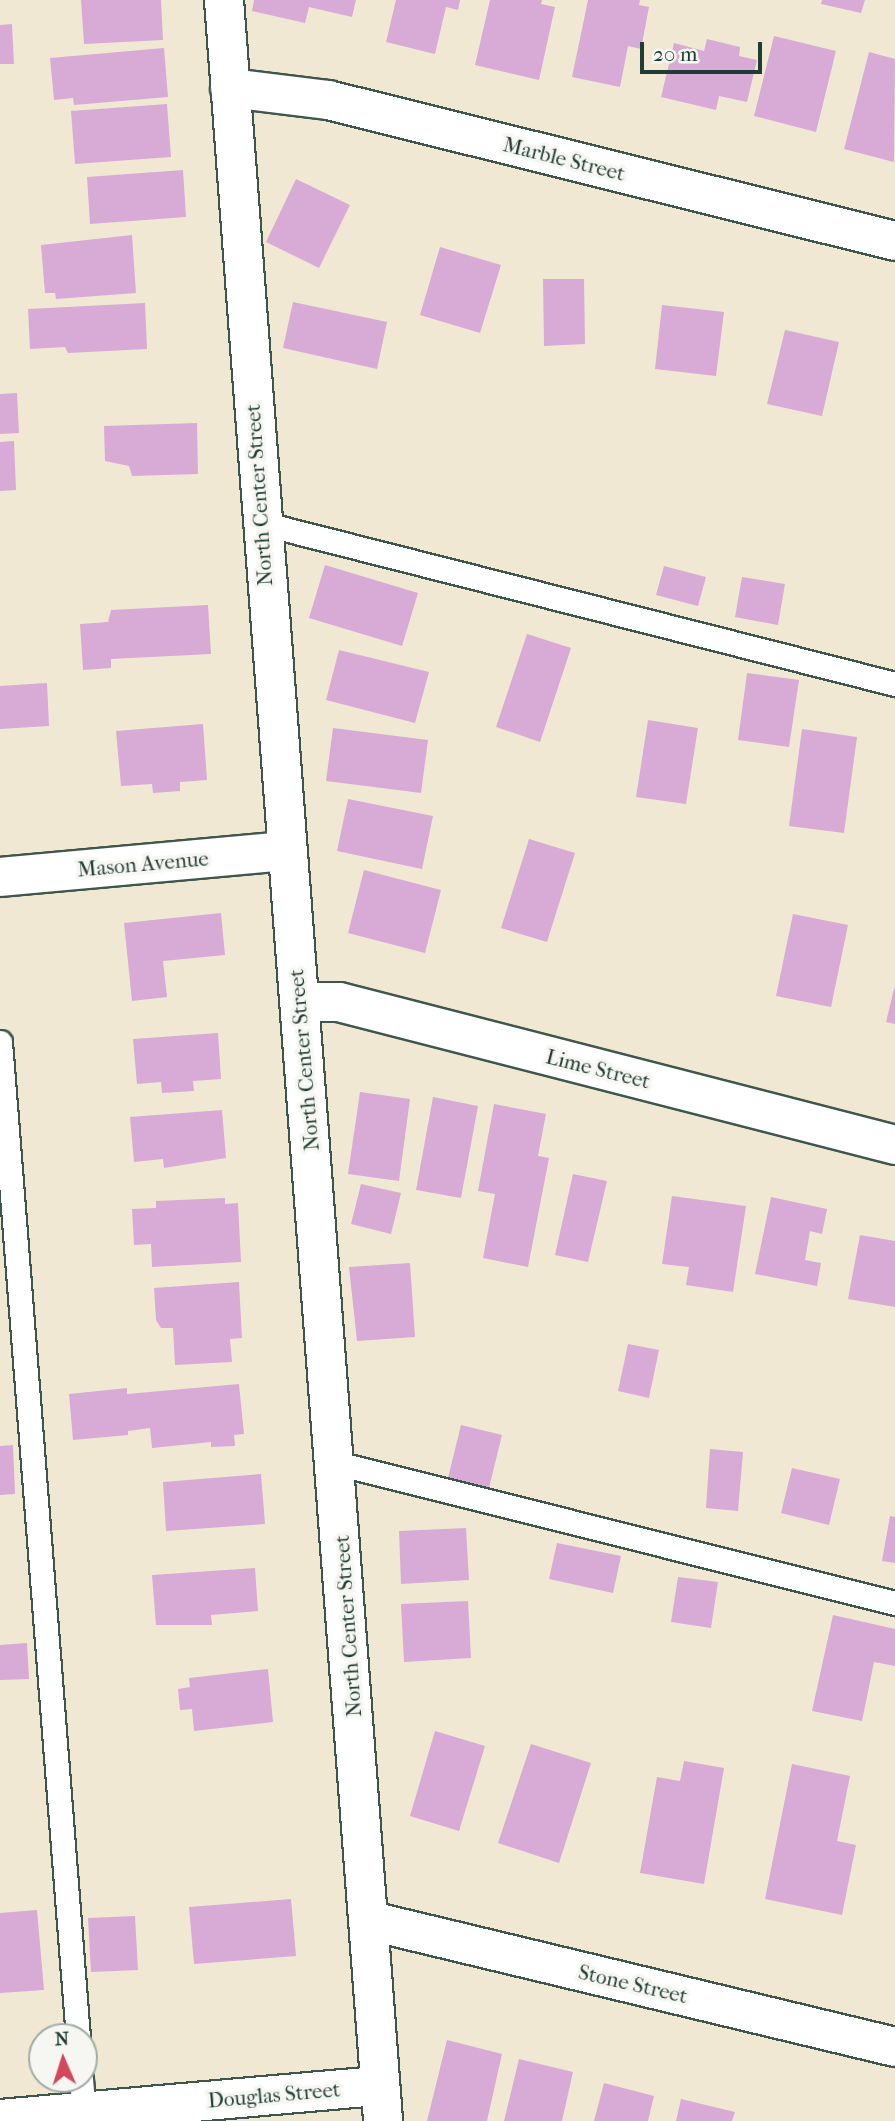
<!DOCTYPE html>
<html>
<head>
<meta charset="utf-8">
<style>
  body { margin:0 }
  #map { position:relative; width:895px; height:2121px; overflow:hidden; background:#f1e8d4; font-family:"IM FELL French Canon",serif }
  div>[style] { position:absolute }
  .building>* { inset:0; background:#d7abd6 }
  .roads { filter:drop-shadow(2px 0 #3e574c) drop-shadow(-2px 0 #3e574c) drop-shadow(0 2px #3e574c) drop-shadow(0 -2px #3e574c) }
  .service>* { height:23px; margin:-11.5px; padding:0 11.5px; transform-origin:11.5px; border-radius:11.5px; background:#fff }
  .minor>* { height:38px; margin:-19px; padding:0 19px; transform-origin:19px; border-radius:19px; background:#fff }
  .tertiary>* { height:38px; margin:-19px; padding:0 19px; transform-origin:19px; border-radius:19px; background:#fff }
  span { translate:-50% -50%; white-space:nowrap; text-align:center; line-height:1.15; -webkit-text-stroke:7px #f6f6f2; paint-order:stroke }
  .street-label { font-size:21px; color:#1f3d34 }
  .north { position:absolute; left:28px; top:2023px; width:70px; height:70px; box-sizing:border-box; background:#f6f6f2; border:2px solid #a0aca6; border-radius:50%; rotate:357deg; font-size:19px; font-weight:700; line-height:28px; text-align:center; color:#1f3d34 }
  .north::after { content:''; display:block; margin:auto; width:24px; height:32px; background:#d1495b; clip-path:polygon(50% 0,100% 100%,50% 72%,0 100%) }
  .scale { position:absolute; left:640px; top:42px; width:122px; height:32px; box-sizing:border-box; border:4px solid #1f3d34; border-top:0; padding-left:9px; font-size:21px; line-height:24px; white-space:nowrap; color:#1f3d34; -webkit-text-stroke:5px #f6f6f2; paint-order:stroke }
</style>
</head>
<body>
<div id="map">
  <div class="building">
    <i style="clip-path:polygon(81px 0,161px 0,163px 40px,84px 44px)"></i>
    <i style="clip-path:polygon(254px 0,356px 0,352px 17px,309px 7px,305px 23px,252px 11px)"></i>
    <i style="clip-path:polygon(396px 0,460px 0,458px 10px,446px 7px,435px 54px,386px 42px)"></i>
    <i style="clip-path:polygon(490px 0,542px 0,541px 4px,555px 7px,539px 80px,475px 65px)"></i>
    <i style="clip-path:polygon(588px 0,640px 0,639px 5px,649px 7px,641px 49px,628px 46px,620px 87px,572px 77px)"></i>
    <i style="clip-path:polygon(822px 0,865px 0,861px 13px,821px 4px)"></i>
    <i style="clip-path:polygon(12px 24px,14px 64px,0 64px,0 25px)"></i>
    <i style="clip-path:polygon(774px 36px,836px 51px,816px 132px,754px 116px)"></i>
    <i style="clip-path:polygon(707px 39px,740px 47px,739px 56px,757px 60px,747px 102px,719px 96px,716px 110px,661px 97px,674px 43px,704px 51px)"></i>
    <i style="clip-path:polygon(164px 48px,168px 97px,74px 105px,73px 98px,54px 100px,50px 58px)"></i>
    <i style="clip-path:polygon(869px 52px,895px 59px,894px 162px,844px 149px)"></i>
    <i style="clip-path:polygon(167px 104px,171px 157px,75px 164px,71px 111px)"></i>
    <i style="clip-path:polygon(183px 170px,186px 217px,90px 224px,87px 177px)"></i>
    <i style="clip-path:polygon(296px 179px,350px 205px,319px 268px,266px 242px)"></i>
    <i style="clip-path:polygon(132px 235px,136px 293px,56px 299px,55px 293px,45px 293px,41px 245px)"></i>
    <i style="clip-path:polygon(440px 247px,501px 265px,480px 333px,420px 315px)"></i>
    <i style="clip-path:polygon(543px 279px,584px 279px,585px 344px,544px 346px)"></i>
    <i style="clip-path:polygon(293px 302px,387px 322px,377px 369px,283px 348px)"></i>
    <i style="clip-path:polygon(145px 303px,147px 349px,68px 353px,65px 347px,30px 349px,28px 309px)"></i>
    <i style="clip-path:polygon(662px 305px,724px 312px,716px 376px,655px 369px)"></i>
    <i style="clip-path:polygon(785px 330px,839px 342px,822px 416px,767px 404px)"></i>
    <i style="clip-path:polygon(17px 393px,19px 433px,0 434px,0 394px)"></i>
    <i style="clip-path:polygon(197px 423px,198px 474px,132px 476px,129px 466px,105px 461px,104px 426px)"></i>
    <i style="clip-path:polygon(14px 441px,16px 490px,0 491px,0 442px)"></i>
    <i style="clip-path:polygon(325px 565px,418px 593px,402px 646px,309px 618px)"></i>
    <i style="clip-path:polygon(664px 566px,706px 577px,698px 606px,656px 595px)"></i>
    <i style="clip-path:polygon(742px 577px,785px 584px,778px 625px,735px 617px)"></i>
    <i style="clip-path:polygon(208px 605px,211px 654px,111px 659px,111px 668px,83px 670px,80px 624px,108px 622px,111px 610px)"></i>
    <i style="clip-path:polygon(527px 634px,571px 648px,540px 742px,496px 727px)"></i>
    <i style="clip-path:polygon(339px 650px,429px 672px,415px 723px,326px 700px)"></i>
    <i style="clip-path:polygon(747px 673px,799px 680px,789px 747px,738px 740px)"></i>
    <i style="clip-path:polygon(47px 683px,49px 726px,0 729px,0 686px)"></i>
    <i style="clip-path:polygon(648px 720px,698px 728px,686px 804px,636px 797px)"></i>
    <i style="clip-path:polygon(203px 724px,207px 780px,180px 782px,180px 791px,153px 793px,152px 784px,121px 786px,116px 731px)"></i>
    <i style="clip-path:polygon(333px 728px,428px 740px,421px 793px,326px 781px)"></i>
    <i style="clip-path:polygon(802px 729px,857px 737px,844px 833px,789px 826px)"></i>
    <i style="clip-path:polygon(348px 799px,433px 816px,422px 869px,337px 851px)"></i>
    <i style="clip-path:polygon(529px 839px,575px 853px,547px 942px,501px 928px)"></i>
    <i style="clip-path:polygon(364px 870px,441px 890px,425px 953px,348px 933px)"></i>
    <i style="clip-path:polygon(221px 913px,225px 955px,163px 961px,167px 997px,132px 1001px,124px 923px)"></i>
    <i style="clip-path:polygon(793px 914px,848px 925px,831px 1007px,776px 996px)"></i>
    <i style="clip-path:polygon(894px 989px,895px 989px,895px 1024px,886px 1022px)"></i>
    <i style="clip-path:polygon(218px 1033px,221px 1079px,193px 1081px,194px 1091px,162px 1093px,161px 1082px,137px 1084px,133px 1039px)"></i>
    <i style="clip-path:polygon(360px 1092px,410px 1099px,399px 1181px,348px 1174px)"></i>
    <i style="clip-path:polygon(433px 1097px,478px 1106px,461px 1198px,416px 1190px)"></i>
    <i style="clip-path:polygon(494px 1104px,546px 1114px,538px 1156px,549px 1158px,528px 1267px,483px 1258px,495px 1194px,478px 1191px)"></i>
    <i style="clip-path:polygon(222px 1110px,226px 1158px,164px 1168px,163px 1159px,134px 1162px,130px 1117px)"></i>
    <i style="clip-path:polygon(573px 1174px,607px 1181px,588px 1262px,555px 1255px)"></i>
    <i style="clip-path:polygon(361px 1184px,401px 1193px,391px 1234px,351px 1224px)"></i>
    <i style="clip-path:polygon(672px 1196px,746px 1206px,733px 1292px,686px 1285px,689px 1267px,662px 1264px)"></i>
    <i style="clip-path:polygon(771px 1197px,827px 1209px,822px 1234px,810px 1231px,805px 1260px,821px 1263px,817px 1286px,755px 1274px)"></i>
    <i style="clip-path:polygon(225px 1198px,225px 1204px,238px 1203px,241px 1262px,152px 1267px,151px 1244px,134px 1245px,132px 1209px,156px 1208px,156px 1201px)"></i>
    <i style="clip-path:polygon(860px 1235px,895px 1241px,895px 1307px,848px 1299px)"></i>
    <i style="clip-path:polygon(410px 1263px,415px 1337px,357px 1341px,349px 1267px)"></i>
    <i style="clip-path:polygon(239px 1282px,242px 1338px,230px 1339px,232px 1362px,175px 1365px,173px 1328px,161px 1328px,156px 1320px,154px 1288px)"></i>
    <i style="clip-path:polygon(628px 1344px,659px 1350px,649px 1398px,618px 1391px)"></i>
    <i style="clip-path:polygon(239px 1384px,244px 1434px,234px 1435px,235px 1446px,211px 1447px,211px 1442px,152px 1448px,150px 1428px,128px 1431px,128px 1435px,73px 1440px,69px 1394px,127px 1388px,127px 1394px)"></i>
    <i style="clip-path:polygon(461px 1425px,502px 1435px,488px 1492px,447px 1482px)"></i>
    <i style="clip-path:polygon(13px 1445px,15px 1494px,0 1495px,0 1446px)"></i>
    <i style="clip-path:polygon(710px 1449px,743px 1452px,738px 1511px,706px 1508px)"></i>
    <i style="clip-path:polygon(792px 1468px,840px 1479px,829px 1525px,781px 1513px)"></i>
    <i style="clip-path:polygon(261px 1474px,265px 1524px,166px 1531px,163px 1482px)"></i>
    <i style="clip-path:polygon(890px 1516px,895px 1517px,895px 1563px,882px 1561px)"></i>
    <i style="clip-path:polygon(466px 1528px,469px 1580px,401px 1584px,399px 1531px)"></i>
    <i style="clip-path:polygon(557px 1543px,621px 1556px,613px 1593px,549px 1579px)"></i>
    <i style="clip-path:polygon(255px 1568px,258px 1611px,211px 1615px,212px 1625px,156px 1625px,152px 1575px)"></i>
    <i style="clip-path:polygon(678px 1577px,718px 1582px,711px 1628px,671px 1622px)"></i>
    <i style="clip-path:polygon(468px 1601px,471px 1658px,404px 1662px,401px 1604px)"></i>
    <i style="clip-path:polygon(833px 1615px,895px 1629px,895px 1666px,874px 1662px,862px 1721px,812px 1711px)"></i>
    <i style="clip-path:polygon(27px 1643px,29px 1679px,0 1680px,0 1645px)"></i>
    <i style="clip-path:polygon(268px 1669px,273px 1722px,194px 1731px,192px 1709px,180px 1710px,178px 1689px,190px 1687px,189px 1678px)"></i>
    <i style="clip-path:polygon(435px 1731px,485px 1746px,459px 1831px,410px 1816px)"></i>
    <i style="clip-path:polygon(531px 1744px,591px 1763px,559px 1863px,498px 1843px)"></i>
    <i style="clip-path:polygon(684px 1761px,724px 1768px,704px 1884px,640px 1873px,657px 1777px,680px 1781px)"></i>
    <i style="clip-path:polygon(792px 1764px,850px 1776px,837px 1841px,856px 1845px,842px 1915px,765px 1899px)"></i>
    <i style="clip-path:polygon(291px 1899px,296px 1956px,194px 1964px,189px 1907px)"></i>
    <i style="clip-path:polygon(37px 1910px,44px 1990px,0 1993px,0 1913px)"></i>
    <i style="clip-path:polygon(135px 1916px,138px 1970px,91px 1972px,88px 1918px)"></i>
    <i style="clip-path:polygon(447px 2040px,502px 2054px,487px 2121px,427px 2121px)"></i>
    <i style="clip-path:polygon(519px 2059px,573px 2072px,562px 2121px,504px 2121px)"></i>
    <i style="clip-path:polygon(604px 2083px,654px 2096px,648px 2121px,594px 2121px)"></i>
    <i style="clip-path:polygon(681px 2099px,735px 2112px,732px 2121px,676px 2121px)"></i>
  </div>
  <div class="roads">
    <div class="service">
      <i style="left:261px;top:523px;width:654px;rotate:14.25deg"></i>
      <i style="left:0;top:1042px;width:998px;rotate:85.52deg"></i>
      <i style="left:336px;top:1463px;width:576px;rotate:14.06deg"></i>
      <i style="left:81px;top:2079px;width:33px;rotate:85deg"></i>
    </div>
    <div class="minor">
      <i style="left:230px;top:88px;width:99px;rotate:7deg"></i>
      <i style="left:328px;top:100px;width:584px;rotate:13.96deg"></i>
      <i style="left:0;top:877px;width:287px;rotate:-5.2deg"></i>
      <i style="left:300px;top:1002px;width:39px"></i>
      <i style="left:339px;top:1002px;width:574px;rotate:14.42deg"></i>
      <i style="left:371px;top:1921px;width:539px;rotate:13.52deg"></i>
      <i style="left:0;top:2119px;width:381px;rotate:-5deg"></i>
    </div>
    <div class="tertiary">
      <i style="left:224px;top:0;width:2127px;rotate:85.71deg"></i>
    </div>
  </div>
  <div class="street-label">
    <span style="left:564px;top:159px;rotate:14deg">Marble Street</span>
    <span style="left:259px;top:495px;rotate:-94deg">North Center Street</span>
    <span style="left:143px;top:864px;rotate:-5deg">Mason Avenue</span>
    <span style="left:304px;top:1060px;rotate:-95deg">North Center Street</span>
    <span style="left:598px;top:1069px;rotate:14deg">Lime Street</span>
    <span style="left:348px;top:1626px;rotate:-94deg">North Center Street</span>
    <span style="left:633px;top:1984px;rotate:13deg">Stone Street</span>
    <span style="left:274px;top:2095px;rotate:-5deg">Douglas Street</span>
  </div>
  <div class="north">N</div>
  <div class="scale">20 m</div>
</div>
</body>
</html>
